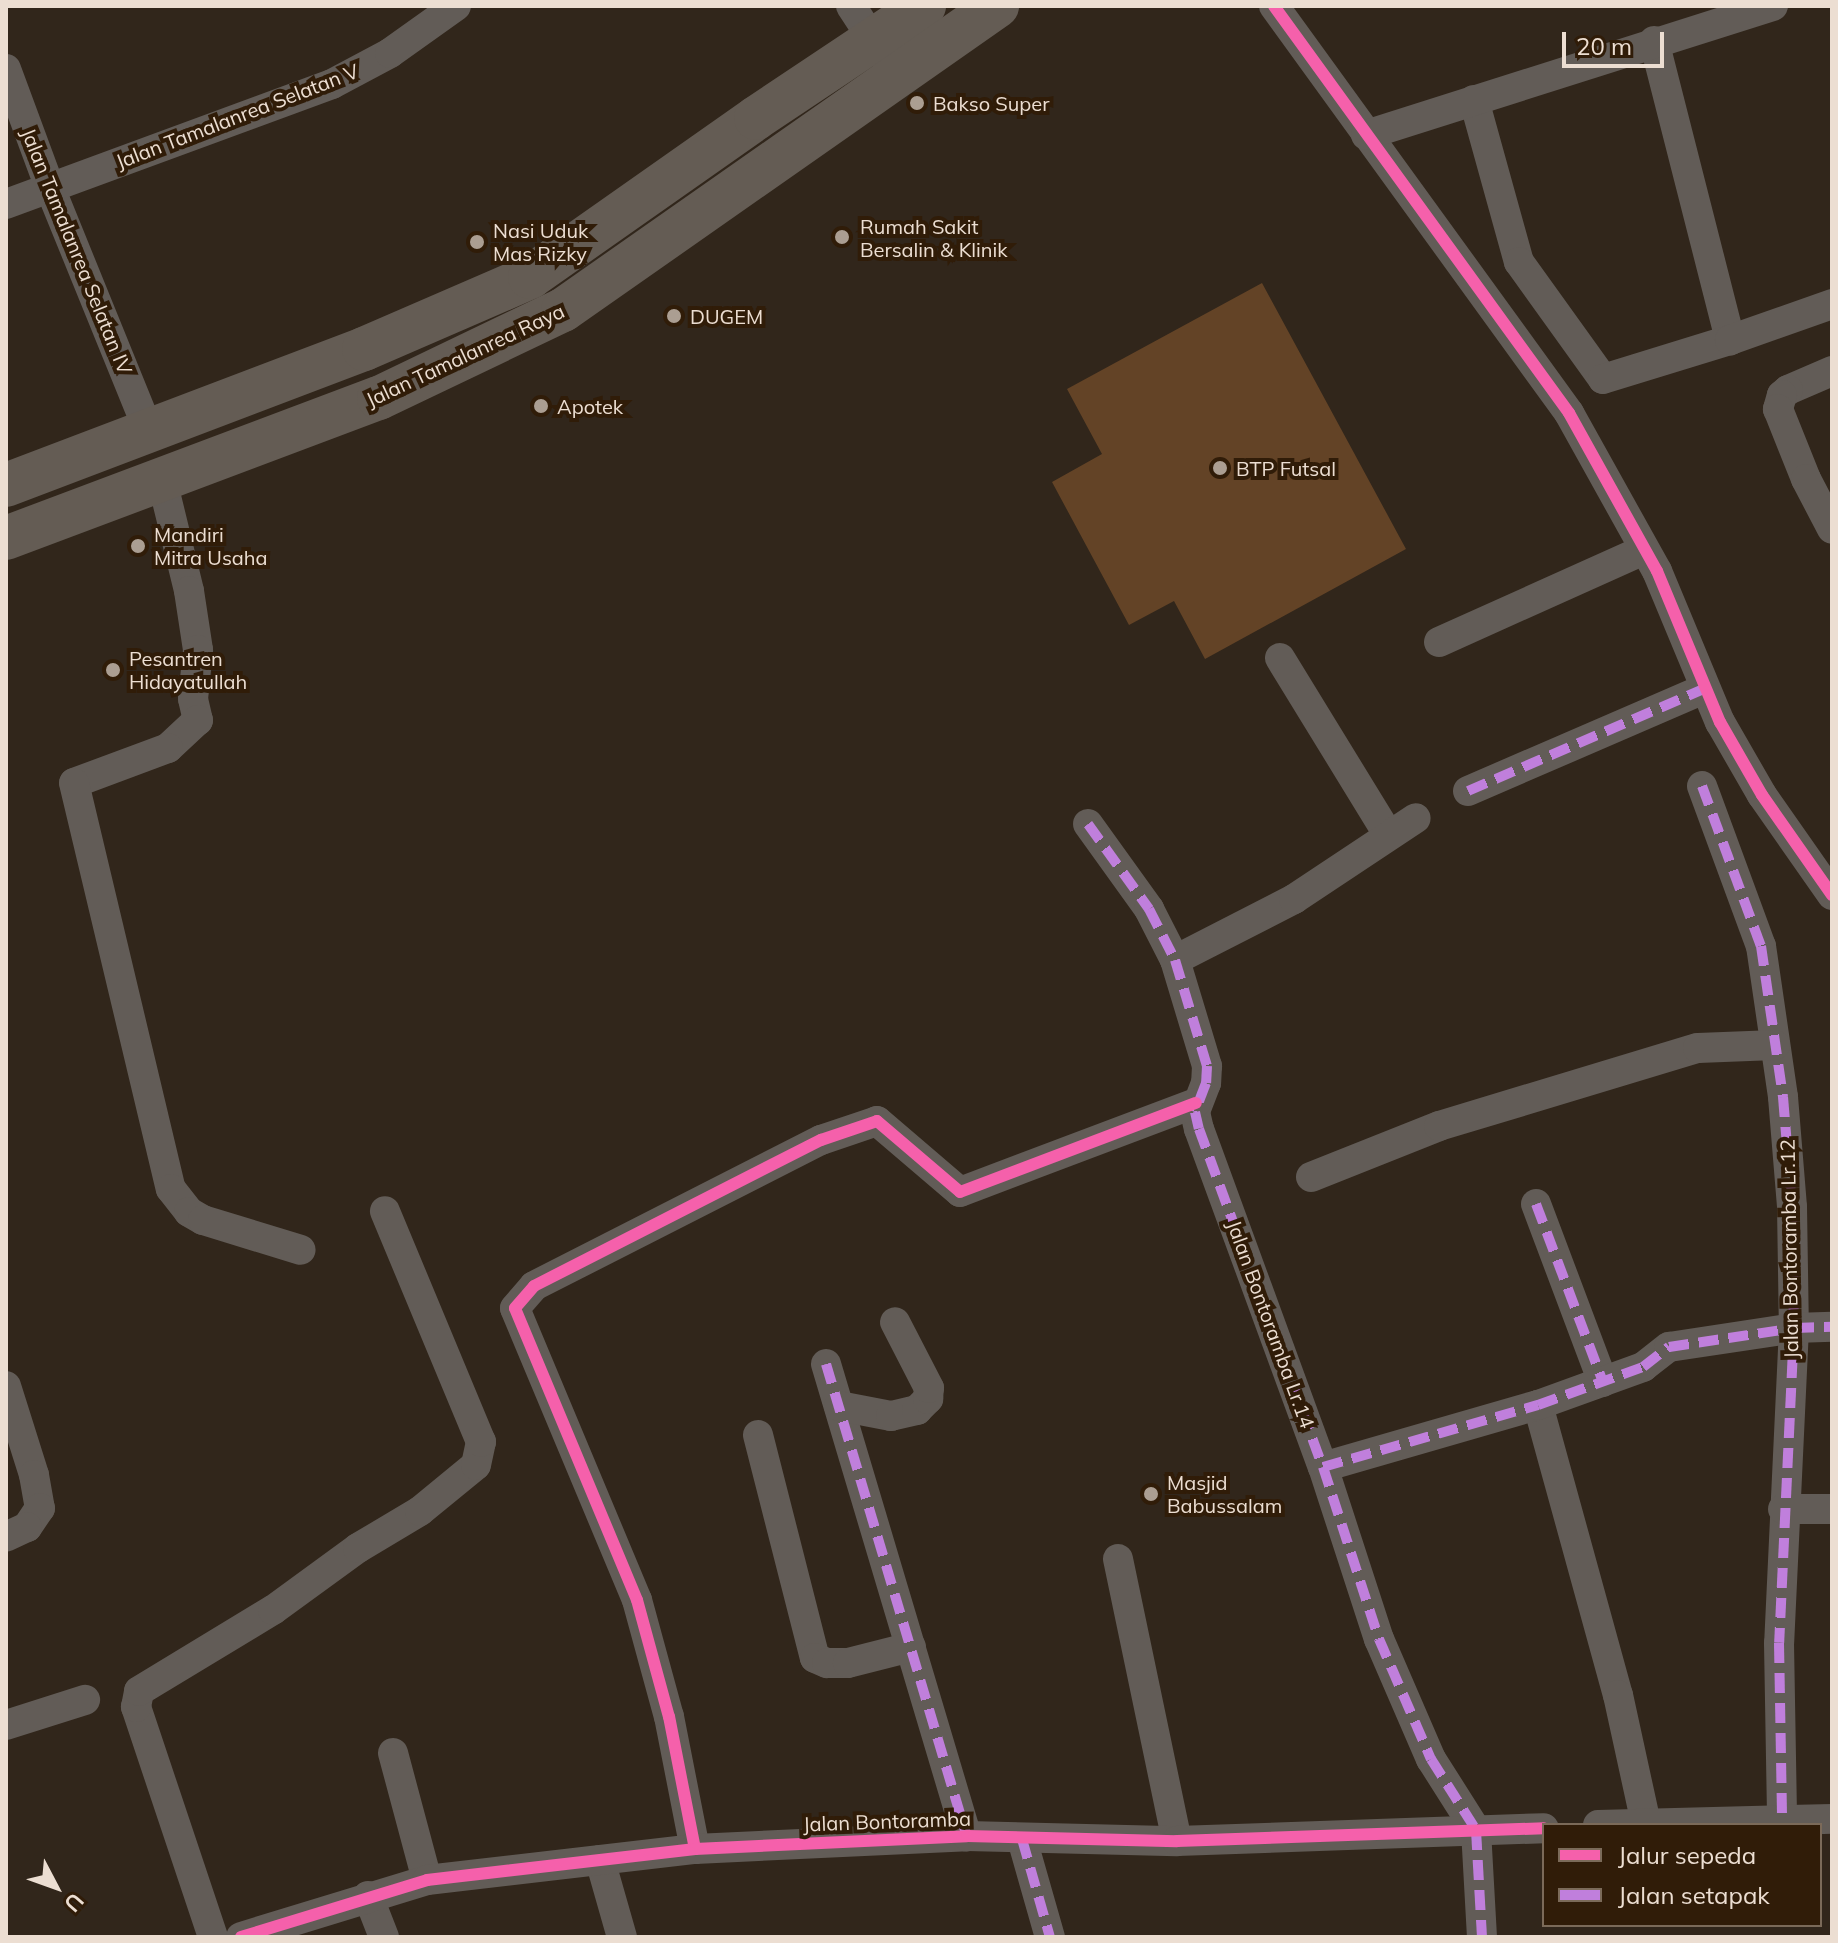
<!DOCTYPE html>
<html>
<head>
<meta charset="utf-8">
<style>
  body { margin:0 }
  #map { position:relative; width:1838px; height:1943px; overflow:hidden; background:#31261b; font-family:Mulish,sans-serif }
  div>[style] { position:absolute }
  .green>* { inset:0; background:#634326 }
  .minor>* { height:30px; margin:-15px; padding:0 15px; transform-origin:15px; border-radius:15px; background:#625c57 }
  .primary>* { height:44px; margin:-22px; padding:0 22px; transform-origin:22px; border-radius:22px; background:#645c54 }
  .quiet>* { height:10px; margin-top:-5px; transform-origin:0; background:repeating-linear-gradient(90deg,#c07fdc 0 20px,transparent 0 30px) }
  .cycleway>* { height:12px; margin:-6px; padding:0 6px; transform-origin:6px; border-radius:6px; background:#f560ab }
  .dots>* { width:22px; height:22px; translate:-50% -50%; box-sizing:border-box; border:4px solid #301c08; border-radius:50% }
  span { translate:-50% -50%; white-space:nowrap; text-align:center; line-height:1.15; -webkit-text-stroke:8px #301c08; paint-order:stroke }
  .poi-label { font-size:20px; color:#ecded2 }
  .left { translate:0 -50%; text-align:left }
  .street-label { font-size:20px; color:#ecded2 }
  .frame { position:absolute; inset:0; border:8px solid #ecded2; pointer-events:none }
  .legend { position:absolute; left:1542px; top:1823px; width:280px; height:104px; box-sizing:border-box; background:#301c08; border:2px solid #7b6a59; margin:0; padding:10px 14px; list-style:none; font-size:24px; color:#ecded2 }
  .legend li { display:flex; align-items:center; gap:16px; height:40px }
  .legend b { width:40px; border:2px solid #7b6a59 }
  .north { position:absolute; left:16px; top:1847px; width:80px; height:80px; -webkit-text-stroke:6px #301c08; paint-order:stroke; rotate:131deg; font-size:22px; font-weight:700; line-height:32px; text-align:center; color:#ecded2 }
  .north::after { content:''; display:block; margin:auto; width:28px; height:36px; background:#ecded2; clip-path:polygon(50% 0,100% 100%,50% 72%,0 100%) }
  .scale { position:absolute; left:1562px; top:32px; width:102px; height:36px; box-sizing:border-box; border:4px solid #ecded2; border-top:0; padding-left:10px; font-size:24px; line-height:28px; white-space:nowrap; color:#ecded2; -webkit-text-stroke:6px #301c08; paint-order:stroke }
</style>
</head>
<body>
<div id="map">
  <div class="green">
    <i style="clip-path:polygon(1262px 283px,1406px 549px,1205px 659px,1174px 601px,1129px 625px,1052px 482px,1102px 454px,1067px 389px)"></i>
  </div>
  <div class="minor">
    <i style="left:851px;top:6px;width:59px;rotate:56.9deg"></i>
    <i style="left:1274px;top:6px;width:503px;rotate:54.06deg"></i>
    <i style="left:1569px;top:413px;width:181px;rotate:60.9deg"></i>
    <i style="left:1657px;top:571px;width:164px;rotate:67.4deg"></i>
    <i style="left:1720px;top:722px;width:84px;rotate:60.1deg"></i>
    <i style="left:1762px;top:795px;width:122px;rotate:55deg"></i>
    <i style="left:1654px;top:41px;width:309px;rotate:75.7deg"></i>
    <i style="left:6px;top:69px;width:127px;rotate:69.7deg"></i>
    <i style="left:50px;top:188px;width:263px;rotate:67.9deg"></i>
    <i style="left:1474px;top:100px;width:168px;rotate:74.5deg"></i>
    <i style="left:1519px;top:262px;width:144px;rotate:54.3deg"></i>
    <i style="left:1603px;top:379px;width:133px;rotate:-17.1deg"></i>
    <i style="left:1730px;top:340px;width:108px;rotate:-19.4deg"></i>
    <i style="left:1366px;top:135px;width:427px;rotate:-17.6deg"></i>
    <i style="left:6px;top:204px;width:347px;rotate:-20.2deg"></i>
    <i style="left:332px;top:84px;width:66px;rotate:-28.1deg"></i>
    <i style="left:390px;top:53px;width:81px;rotate:-35.5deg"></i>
    <i style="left:1832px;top:371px;width:48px;rotate:156.6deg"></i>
    <i style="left:1788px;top:390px;width:8px;rotate:140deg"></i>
    <i style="left:1782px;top:395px;width:15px;rotate:106deg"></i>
    <i style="left:1778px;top:409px;width:75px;rotate:68.2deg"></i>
    <i style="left:1806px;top:479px;width:56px;rotate:62.5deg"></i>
    <i style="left:162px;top:480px;width:114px;rotate:76.3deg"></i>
    <i style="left:189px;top:591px;width:60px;rotate:81.3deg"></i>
    <i style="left:198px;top:650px;width:49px;rotate:95.8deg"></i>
    <i style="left:193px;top:699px;width:22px;rotate:77deg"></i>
    <i style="left:198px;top:720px;width:41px;rotate:137deg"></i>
    <i style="left:168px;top:748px;width:100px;rotate:159.6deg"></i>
    <i style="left:74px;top:783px;width:417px;rotate:76.6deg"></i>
    <i style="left:171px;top:1189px;width:29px;rotate:52deg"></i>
    <i style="left:189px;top:1212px;width:16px;rotate:30deg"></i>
    <i style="left:203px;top:1220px;width:102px;rotate:17deg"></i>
    <i style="left:1439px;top:642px;width:225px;rotate:-24.2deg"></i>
    <i style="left:1280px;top:658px;width:206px;rotate:58.5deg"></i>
    <i style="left:1702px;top:786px;width:171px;rotate:69.8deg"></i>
    <i style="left:1761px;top:946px;width:153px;rotate:81.7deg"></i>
    <i style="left:1783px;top:1097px;width:110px;rotate:85.3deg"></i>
    <i style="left:1792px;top:1207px;width:121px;rotate:89.1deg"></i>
    <i style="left:1794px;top:1328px;width:315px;rotate:92.7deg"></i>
    <i style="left:1779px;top:1643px;width:177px;rotate:89deg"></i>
    <i style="left:1468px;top:791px;width:257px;rotate:-23.4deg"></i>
    <i style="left:1088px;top:824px;width:105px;rotate:54.3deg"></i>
    <i style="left:1149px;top:909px;width:57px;rotate:63deg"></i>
    <i style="left:1175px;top:960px;width:111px;rotate:73.2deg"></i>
    <i style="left:1207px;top:1066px;width:17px;rotate:93deg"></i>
    <i style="left:1206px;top:1083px;width:31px;rotate:111deg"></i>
    <i style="left:1195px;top:1112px;width:17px;rotate:77deg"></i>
    <i style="left:1199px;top:1129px;width:360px;rotate:69.9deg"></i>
    <i style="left:1323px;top:1467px;width:181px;rotate:72deg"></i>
    <i style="left:1379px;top:1639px;width:131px;rotate:66.6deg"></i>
    <i style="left:1431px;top:1759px;width:84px;rotate:57.6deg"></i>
    <i style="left:1476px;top:1830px;width:107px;rotate:86.8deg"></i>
    <i style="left:1175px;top:960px;width:134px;rotate:-27.1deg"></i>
    <i style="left:1294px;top:899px;width:146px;rotate:-33.6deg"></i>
    <i style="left:1311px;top:1177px;width:138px;rotate:-21.7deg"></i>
    <i style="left:1439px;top:1126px;width:270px;rotate:-16.8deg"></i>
    <i style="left:1698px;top:1048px;width:77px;rotate:-2.2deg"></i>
    <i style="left:1536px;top:1204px;width:190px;rotate:69.4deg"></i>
    <i style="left:826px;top:1364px;width:493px;rotate:73.4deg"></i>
    <i style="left:6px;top:1386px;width:93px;rotate:72.5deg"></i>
    <i style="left:34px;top:1475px;width:34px;rotate:80deg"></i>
    <i style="left:40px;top:1508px;width:23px;rotate:124deg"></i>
    <i style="left:27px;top:1527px;width:23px;rotate:155deg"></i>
    <i style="left:1538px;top:1405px;width:301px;rotate:74.6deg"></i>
    <i style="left:1618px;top:1695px;width:131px;rotate:77.7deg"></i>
    <i style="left:839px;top:1406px;width:53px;rotate:10.9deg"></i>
    <i style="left:891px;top:1416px;width:27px;rotate:-13deg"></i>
    <i style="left:917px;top:1410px;width:16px;rotate:-45deg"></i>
    <i style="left:928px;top:1399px;width:11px;rotate:-85deg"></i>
    <i style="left:929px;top:1388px;width:74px;rotate:-117.3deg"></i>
    <i style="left:758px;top:1435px;width:230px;rotate:75.7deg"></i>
    <i style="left:815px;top:1658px;width:13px;rotate:23deg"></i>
    <i style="left:827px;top:1663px;width:21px"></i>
    <i style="left:848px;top:1663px;width:65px;rotate:-14.3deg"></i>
    <i style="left:1323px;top:1467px;width:224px;rotate:-16.1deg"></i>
    <i style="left:1538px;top:1405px;width:112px;rotate:-19.9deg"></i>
    <i style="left:1643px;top:1367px;width:33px;rotate:-38deg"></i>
    <i style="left:1669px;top:1347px;width:126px;rotate:-8.6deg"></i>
    <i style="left:1794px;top:1328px;width:38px;rotate:-2deg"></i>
    <i style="left:1783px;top:1509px;width:49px"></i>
    <i style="left:1118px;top:1559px;width:288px;rotate:78.2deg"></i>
    <i style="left:6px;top:1725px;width:83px;rotate:-17.6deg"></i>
    <i style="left:393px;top:1753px;width:131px;rotate:75deg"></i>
    <i style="left:1598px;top:1825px;width:234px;rotate:-1.5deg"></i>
    <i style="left:1022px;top:1839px;width:102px;rotate:74.1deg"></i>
    <i style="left:695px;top:1849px;width:135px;rotate:-101.1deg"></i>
    <i style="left:669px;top:1717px;width:121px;rotate:-105.3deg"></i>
    <i style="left:637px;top:1600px;width:316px;rotate:-112.7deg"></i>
    <i style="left:515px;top:1308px;width:29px;rotate:-49deg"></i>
    <i style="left:534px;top:1286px;width:322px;rotate:-27deg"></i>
    <i style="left:821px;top:1140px;width:59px;rotate:-18.7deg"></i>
    <i style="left:877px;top:1121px;width:109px;rotate:40.5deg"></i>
    <i style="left:960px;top:1192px;width:252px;rotate:-20.7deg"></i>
    <i style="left:600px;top:1860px;width:80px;rotate:74.1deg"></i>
    <i style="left:368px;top:1896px;width:44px;rotate:68.7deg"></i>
    <i style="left:213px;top:1937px;width:243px;rotate:-108.5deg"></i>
    <i style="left:136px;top:1707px;width:16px;rotate:-79deg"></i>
    <i style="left:139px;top:1691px;width:157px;rotate:-31.2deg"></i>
    <i style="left:273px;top:1610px;width:105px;rotate:-36.1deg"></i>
    <i style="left:358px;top:1548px;width:72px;rotate:-30.8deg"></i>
    <i style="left:420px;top:1511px;width:72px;rotate:-39.4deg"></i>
    <i style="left:476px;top:1465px;width:24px;rotate:-78deg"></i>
    <i style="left:481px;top:1442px;width:250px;rotate:-112.6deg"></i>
    <i style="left:241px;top:1937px;width:195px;rotate:-17deg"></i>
    <i style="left:427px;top:1880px;width:270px;rotate:-6.6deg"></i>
    <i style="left:695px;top:1849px;width:272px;rotate:-2.7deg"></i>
    <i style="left:967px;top:1836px;width:210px;rotate:1.4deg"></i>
    <i style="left:1177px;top:1841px;width:367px;rotate:-2deg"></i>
  </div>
  <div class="primary">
    <i style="left:6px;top:485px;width:383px;rotate:-20.8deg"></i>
    <i style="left:364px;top:349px;width:181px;rotate:-23.4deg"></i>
    <i style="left:530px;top:277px;width:276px;rotate:-35.1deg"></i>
    <i style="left:756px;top:118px;width:202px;rotate:-33.7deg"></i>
    <i style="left:6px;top:538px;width:398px;rotate:-20.6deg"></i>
    <i style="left:379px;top:398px;width:204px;rotate:-25.6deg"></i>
    <i style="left:563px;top:310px;width:530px;rotate:-35.01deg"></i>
  </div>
  <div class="quiet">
    <i style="left:1702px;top:786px;width:171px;rotate:69.8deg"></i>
    <i style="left:1761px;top:946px;width:153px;rotate:81.7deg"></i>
    <i style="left:1783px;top:1097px;width:110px;rotate:85.3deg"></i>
    <i style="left:1792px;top:1207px;width:121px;rotate:89.1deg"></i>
    <i style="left:1794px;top:1328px;width:315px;rotate:92.7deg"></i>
    <i style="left:1779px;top:1643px;width:177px;rotate:89deg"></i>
    <i style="left:1468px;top:791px;width:257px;rotate:-23.4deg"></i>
    <i style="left:1088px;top:824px;width:105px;rotate:54.3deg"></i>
    <i style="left:1149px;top:909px;width:57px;rotate:63deg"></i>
    <i style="left:1175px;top:960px;width:111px;rotate:73.2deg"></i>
    <i style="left:1207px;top:1066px;width:17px;rotate:93deg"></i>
    <i style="left:1206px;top:1083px;width:31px;rotate:111deg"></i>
    <i style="left:1195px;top:1112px;width:17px;rotate:77deg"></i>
    <i style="left:1199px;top:1129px;width:360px;rotate:69.9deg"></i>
    <i style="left:1323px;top:1467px;width:181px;rotate:72deg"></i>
    <i style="left:1379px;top:1639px;width:131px;rotate:66.6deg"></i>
    <i style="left:1431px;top:1759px;width:84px;rotate:57.6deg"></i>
    <i style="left:1476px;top:1830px;width:107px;rotate:86.8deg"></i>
    <i style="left:1536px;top:1204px;width:190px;rotate:69.4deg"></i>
    <i style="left:826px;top:1364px;width:493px;rotate:73.4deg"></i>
    <i style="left:1323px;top:1467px;width:224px;rotate:-16.1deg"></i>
    <i style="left:1538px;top:1405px;width:112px;rotate:-19.9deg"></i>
    <i style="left:1643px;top:1367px;width:33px;rotate:-38deg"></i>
    <i style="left:1669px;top:1347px;width:126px;rotate:-8.6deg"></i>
    <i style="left:1794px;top:1328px;width:38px;rotate:-2deg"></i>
    <i style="left:1022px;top:1839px;width:102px;rotate:74.1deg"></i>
  </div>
  <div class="cycleway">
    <i style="left:1274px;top:6px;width:503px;rotate:54.06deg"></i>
    <i style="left:1569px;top:413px;width:181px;rotate:60.9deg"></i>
    <i style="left:1657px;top:571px;width:164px;rotate:67.4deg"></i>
    <i style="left:1720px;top:722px;width:84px;rotate:60.1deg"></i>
    <i style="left:1762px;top:795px;width:122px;rotate:55deg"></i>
    <i style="left:695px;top:1849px;width:135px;rotate:-101.1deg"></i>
    <i style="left:669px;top:1717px;width:121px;rotate:-105.3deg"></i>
    <i style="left:637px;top:1600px;width:316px;rotate:-112.7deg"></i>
    <i style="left:515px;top:1308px;width:29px;rotate:-49deg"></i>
    <i style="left:534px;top:1286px;width:322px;rotate:-27deg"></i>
    <i style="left:821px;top:1140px;width:59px;rotate:-18.7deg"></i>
    <i style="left:877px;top:1121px;width:109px;rotate:40.5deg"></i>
    <i style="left:960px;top:1192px;width:252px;rotate:-20.7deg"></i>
    <i style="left:241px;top:1937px;width:195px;rotate:-17deg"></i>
    <i style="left:427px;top:1880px;width:270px;rotate:-6.6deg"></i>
    <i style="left:695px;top:1849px;width:272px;rotate:-2.7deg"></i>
    <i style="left:967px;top:1836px;width:210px;rotate:1.4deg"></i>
    <i style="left:1177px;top:1841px;width:367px;rotate:-2deg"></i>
  </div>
  <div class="dots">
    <i style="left:917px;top:103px;background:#ab9e92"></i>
    <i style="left:842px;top:237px;background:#ab9e92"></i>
    <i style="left:477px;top:242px;background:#ab9e92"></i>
    <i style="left:674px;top:316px;background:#ab9e92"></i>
    <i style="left:541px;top:406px;background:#ab9e92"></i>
    <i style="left:1220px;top:468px;background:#ab9e92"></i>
    <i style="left:138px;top:546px;background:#ab9e92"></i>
    <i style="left:113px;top:670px;background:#ab9e92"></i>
    <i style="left:1151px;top:1494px;background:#ab9e92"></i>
  </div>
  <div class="poi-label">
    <span class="left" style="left:933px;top:103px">Bakso Super</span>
    <span class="left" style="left:860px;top:238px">Rumah Sakit<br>Bersalin &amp; Klinik</span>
    <span class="left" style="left:493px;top:242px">Nasi Uduk<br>Mas Rizky</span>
    <span class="left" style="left:690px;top:316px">DUGEM</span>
    <span class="left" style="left:557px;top:406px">Apotek</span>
    <span class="left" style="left:1236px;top:468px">BTP Futsal</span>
    <span class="left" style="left:154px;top:546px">Mandiri<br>Mitra Usaha</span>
    <span class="left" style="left:129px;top:670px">Pesantren<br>Hidayatullah</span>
    <span class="left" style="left:1167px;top:1494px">Masjid<br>Babussalam</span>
  </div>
  <div class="street-label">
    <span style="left:237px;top:116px;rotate:-21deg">Jalan Tamalanrea Selatan V</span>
    <span style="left:77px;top:251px;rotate:68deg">Jalan Tamalanrea Selatan IV</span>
    <span style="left:465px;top:355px;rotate:-25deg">Jalan Tamalanrea Raya</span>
    <span style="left:1789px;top:1249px;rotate:-91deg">Jalan Bontoramba Lr.12</span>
    <span style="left:1271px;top:1324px;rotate:70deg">Jalan Bontoramba Lr.14</span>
    <span style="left:887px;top:1821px;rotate:-2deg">Jalan Bontoramba</span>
  </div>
  <div class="frame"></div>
  <ul class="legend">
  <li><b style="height:10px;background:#f560ab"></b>Jalur sepeda</li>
  <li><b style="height:10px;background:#c07fdc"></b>Jalan setapak</li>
  </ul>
  <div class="north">U</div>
  <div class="scale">20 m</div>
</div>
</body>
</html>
